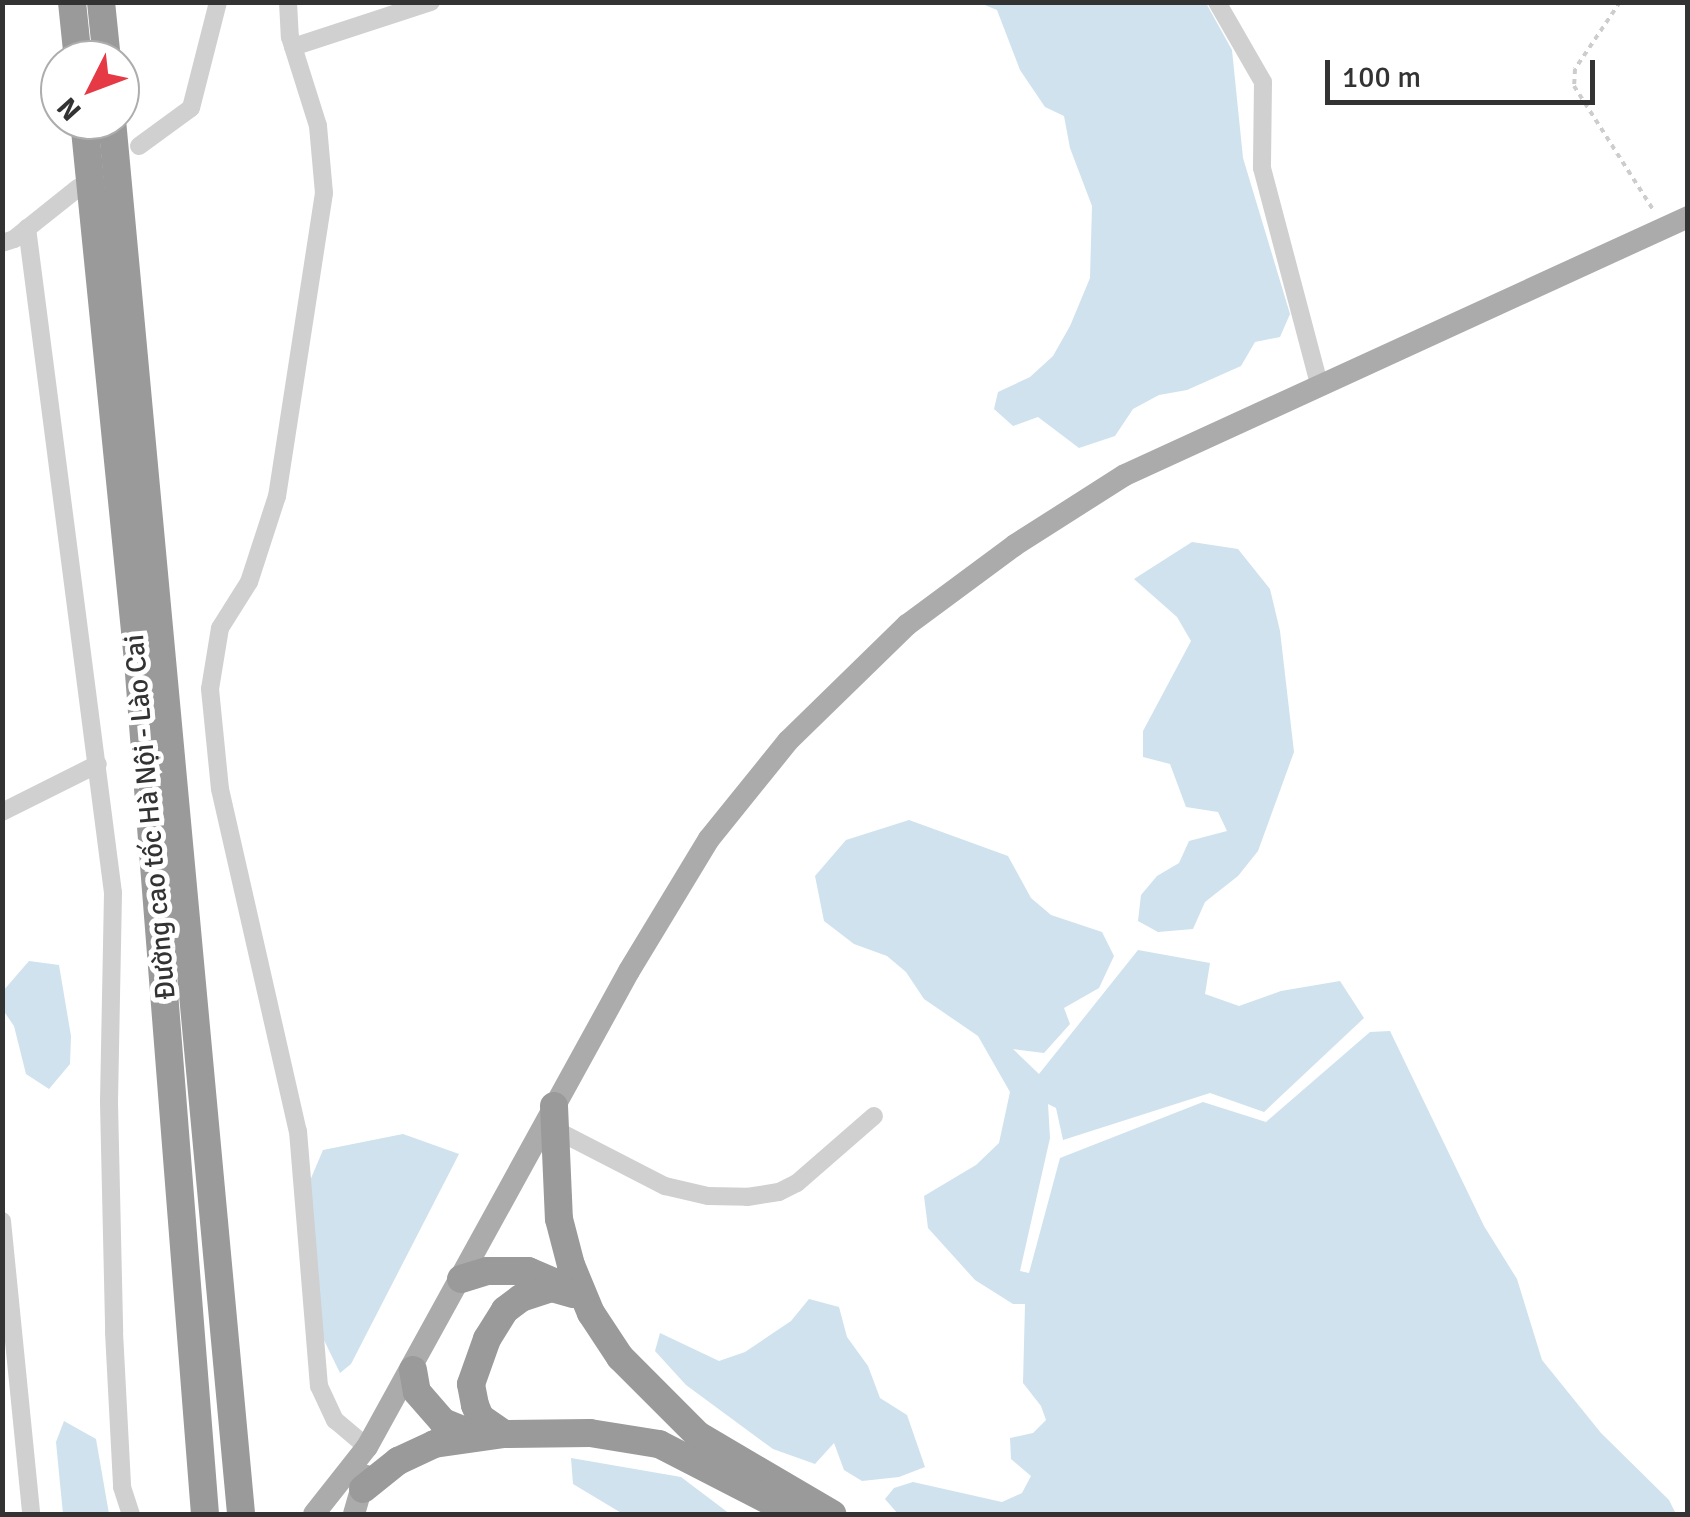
<!DOCTYPE html>
<html>
<head>
<meta charset="utf-8">
<style>
  body { margin:0 }
  #map { position:relative; width:1690px; height:1517px; overflow:hidden; background:#fff; font-family:Signika,sans-serif }
  div>[style] { position:absolute }
  .water>* { inset:0; background:#cfe2ee }
  .path>* { height:4px; margin-top:-2px; transform-origin:0; background:repeating-linear-gradient(90deg,#cdcdcd 0 5px,transparent 0 10px) }
  .minor>* { height:18px; margin:-9px; padding:0 9px; transform-origin:9px; border-radius:9px; background:#d0d0d0 }
  .major>* { height:22px; margin:-11px; padding:0 11px; transform-origin:11px; border-radius:11px; background:#ababab }
  .highway>* { height:28px; margin:-14px; padding:0 14px; transform-origin:14px; border-radius:14px; background:#9a9a9a }
  span { translate:-50% -50%; white-space:nowrap; text-align:center; line-height:1.15; -webkit-text-stroke:10px #fff; paint-order:stroke }
  .street-label { font-size:28px; color:#333 }
  .frame { position:absolute; inset:0; border:5px solid #333; pointer-events:none }
  .north { position:absolute; left:40px; top:40px; width:100px; height:100px; box-sizing:border-box; background:#fff; border:2px solid #adadad; border-radius:50%; rotate:228deg; font-size:28px; font-weight:700; line-height:40px; text-align:center; color:#333 }
  .north::after { content:''; display:block; margin:auto; width:35px; height:45px; background:#e63946; clip-path:polygon(50% 0,100% 100%,50% 72%,0 100%) }
  .scale { position:absolute; left:1325px; top:60px; width:270px; height:45px; box-sizing:border-box; border:5px solid #333; border-top:0; padding-left:12px; font-size:30px; line-height:35px; white-space:nowrap; color:#333; -webkit-text-stroke:8px #fff; paint-order:stroke }
</style>
</head>
<body>
<div id="map">
  <div class="water">
    <i style="clip-path:polygon(980px 3px,1206px 3px,1232px 50px,1243px 158px,1290px 314px,1280px 337px,1255px 342px,1241px 366px,1187px 390px,1159px 395px,1133px 409px,1115px 436px,1079px 448px,1038px 417px,1013px 426px,994px 409px,998px 392px,1030px 377px,1053px 356px,1070px 326px,1090px 278px,1092px 206px,1070px 148px,1064px 116px,1045px 107px,1020px 70px,997px 10px)"></i>
    <i style="clip-path:polygon(1192px 542px,1238px 549px,1270px 589px,1280px 631px,1294px 752px,1258px 851px,1238px 876px,1205px 902px,1193px 929px,1158px 932px,1138px 921px,1141px 895px,1157px 876px,1179px 863px,1189px 841px,1227px 831px,1218px 812px,1186px 807px,1170px 764px,1143px 757px,1143px 731px,1191px 641px,1177px 617px,1134px 579px)"></i>
    <i style="clip-path:polygon(909px 820px,1008px 856px,1031px 898px,1051px 915px,1102px 932px,1114px 956px,1099px 988px,1064px 1008px,1070px 1024px,1044px 1053px,1013px 1049px,1039px 1074px,1138px 950px,1210px 963px,1205px 994px,1239px 1006px,1281px 991px,1340px 981px,1364px 1018px,1264px 1112px,1210px 1093px,1063px 1140px,1056px 1108px,1048px 1104px,1050px 1138px,1020px 1271px,1029px 1273px,1060px 1158px,1203px 1102px,1266px 1122px,1370px 1032px,1390px 1031px,1484px 1226px,1517px 1279px,1542px 1360px,1601px 1433px,1669px 1500px,1676px 1514px,898px 1514px,885px 1499px,894px 1488px,913px 1482px,1002px 1502px,1022px 1493px,1031px 1476px,1011px 1459px,1010px 1438px,1033px 1433px,1046px 1420px,1041px 1406px,1023px 1383px,1025px 1304px,1013px 1304px,975px 1280px,928px 1228px,924px 1196px,976px 1165px,999px 1143px,1010px 1092px,978px 1036px,924px 999px,906px 972px,887px 956px,854px 944px,824px 921px,815px 876px,846px 840px)"></i>
    <i style="clip-path:polygon(29px 961px,59px 965px,71px 1036px,70px 1064px,49px 1089px,26px 1074px,14px 1026px,3px 1010px,3px 991px)"></i>
    <i style="clip-path:polygon(403px 1134px,459px 1154px,351px 1364px,340px 1373px,322px 1336px,309px 1183px,323px 1150px)"></i>
    <i style="clip-path:polygon(809px 1299px,839px 1307px,847px 1337px,868px 1366px,880px 1398px,907px 1415px,925px 1467px,899px 1477px,862px 1481px,844px 1470px,834px 1443px,815px 1464px,773px 1449px,686px 1385px,655px 1351px,660px 1333px,719px 1361px,745px 1352px,791px 1321px)"></i>
    <i style="clip-path:polygon(64px 1421px,96px 1439px,109px 1514px,63px 1514px,56px 1442px)"></i>
    <i style="clip-path:polygon(571px 1458px,681px 1477px,730px 1514px,623px 1514px,573px 1484px)"></i>
  </div>
  <div class="path">
    <i style="left:1620px;top:2px;width:81px;rotate:123.9deg"></i>
    <i style="left:1575px;top:69px;width:17px;rotate:93deg"></i>
    <i style="left:1574px;top:86px;width:148px;rotate:57.4deg"></i>
  </div>
  <div class="minor">
    <i style="left:288px;top:2px;width:35px;rotate:87deg"></i>
    <i style="left:290px;top:37px;width:93px;rotate:72.5deg"></i>
    <i style="left:318px;top:126px;width:67px;rotate:84.9deg"></i>
    <i style="left:324px;top:193px;width:307px;rotate:98.8deg"></i>
    <i style="left:277px;top:496px;width:90px;rotate:108deg"></i>
    <i style="left:249px;top:582px;width:54px;rotate:122.2deg"></i>
    <i style="left:220px;top:628px;width:62px;rotate:99.3deg"></i>
    <i style="left:210px;top:689px;width:100px;rotate:84.3deg"></i>
    <i style="left:220px;top:789px;width:351px;rotate:77.2deg"></i>
    <i style="left:298px;top:1131px;width:256px;rotate:85.3deg"></i>
    <i style="left:319px;top:1386px;width:38px;rotate:65deg"></i>
    <i style="left:335px;top:1420px;width:42px;rotate:40.2deg"></i>
    <i style="left:1217px;top:2px;width:92px;rotate:60.1deg"></i>
    <i style="left:1263px;top:82px;width:86px;rotate:90.7deg"></i>
    <i style="left:1262px;top:168px;width:222px;rotate:75.2deg"></i>
    <i style="left:293px;top:47px;width:145px;rotate:-18.1deg"></i>
    <i style="left:139px;top:146px;width:64px;rotate:-36.2deg"></i>
    <i style="left:191px;top:108px;width:109px;rotate:-75.7deg"></i>
    <i style="left:27px;top:228px;width:671px;rotate:82.63deg"></i>
    <i style="left:113px;top:893px;width:210px;rotate:91.1deg"></i>
    <i style="left:109px;top:1103px;width:229px;rotate:88.7deg"></i>
    <i style="left:114px;top:1332px;width:155px;rotate:87deg"></i>
    <i style="left:122px;top:1487px;width:28px;rotate:72deg"></i>
    <i style="left:2px;top:243px;width:13px;rotate:-18deg"></i>
    <i style="left:14px;top:239px;width:82px;rotate:-38.6deg"></i>
    <i style="left:2px;top:812px;width:107px;rotate:-26.6deg"></i>
    <i style="left:554px;top:1129px;width:125px;rotate:27.2deg"></i>
    <i style="left:665px;top:1186px;width:44px;rotate:13.1deg"></i>
    <i style="left:708px;top:1196px;width:39px;rotate:1deg"></i>
    <i style="left:747px;top:1197px;width:32px;rotate:-9deg"></i>
    <i style="left:779px;top:1192px;width:20px;rotate:-27deg"></i>
    <i style="left:797px;top:1183px;width:102px;rotate:-41deg"></i>
    <i style="left:2px;top:1221px;width:294px;rotate:84.3deg"></i>
  </div>
  <div class="major">
    <i style="left:314px;top:1514px;width:85px;rotate:-51.7deg"></i>
    <i style="left:367px;top:1447px;width:543px;rotate:-61.17deg"></i>
    <i style="left:629px;top:971px;width:154px;rotate:-58.8deg"></i>
    <i style="left:709px;top:839px;width:126px;rotate:-51.1deg"></i>
    <i style="left:788px;top:741px;width:166px;rotate:-44.3deg"></i>
    <i style="left:907px;top:625px;width:134px;rotate:-36.5deg"></i>
    <i style="left:1015px;top:545px;width:130px;rotate:-32.5deg"></i>
    <i style="left:1125px;top:475px;width:619px;rotate:-24.62deg"></i>
    <i style="left:354px;top:1514px;width:40px;rotate:-74deg"></i>
  </div>
  <div class="highway">
    <i style="left:72px;top:2px;width:58px;rotate:84.1deg"></i>
    <i style="left:101px;top:2px;width:58px;rotate:84.1deg"></i>
    <i style="left:84px;top:120px;width:544px;rotate:84.3deg"></i>
    <i style="left:138px;top:661px;width:856px;rotate:85.51deg"></i>
    <i style="left:112px;top:120px;width:1400px;rotate:84.71deg"></i>
    <i style="left:554px;top:1106px;width:113px;rotate:87.5deg"></i>
    <i style="left:559px;top:1219px;width:48px;rotate:75.4deg"></i>
    <i style="left:571px;top:1265px;width:52px;rotate:67.4deg"></i>
    <i style="left:591px;top:1313px;width:53px;rotate:56.6deg"></i>
    <i style="left:620px;top:1357px;width:110px;rotate:45deg"></i>
    <i style="left:698px;top:1435px;width:156px;rotate:30.5deg"></i>
    <i style="left:461px;top:1279px;width:27px;rotate:-17deg"></i>
    <i style="left:487px;top:1271px;width:41px"></i>
    <i style="left:528px;top:1271px;width:36px;rotate:23deg"></i>
    <i style="left:413px;top:1370px;width:22px;rotate:80deg"></i>
    <i style="left:417px;top:1392px;width:40px;rotate:49deg"></i>
    <i style="left:443px;top:1422px;width:37px;rotate:22deg"></i>
    <i style="left:504px;top:1434px;width:29px;rotate:-145deg"></i>
    <i style="left:480px;top:1417px;width:13px;rotate:-113deg"></i>
    <i style="left:475px;top:1405px;width:21px;rotate:-101deg"></i>
    <i style="left:471px;top:1384px;width:48px;rotate:-70.4deg"></i>
    <i style="left:487px;top:1339px;width:34px;rotate:-58deg"></i>
    <i style="left:505px;top:1310px;width:20px;rotate:-37deg"></i>
    <i style="left:521px;top:1298px;width:33px;rotate:-18deg"></i>
    <i style="left:552px;top:1288px;width:22px;rotate:16deg"></i>
    <i style="left:363px;top:1489px;width:45px;rotate:-38.7deg"></i>
    <i style="left:398px;top:1461px;width:40px;rotate:-25deg"></i>
    <i style="left:434px;top:1444px;width:71px;rotate:-8.1deg"></i>
    <i style="left:504px;top:1434px;width:86px;rotate:-0.7deg"></i>
    <i style="left:590px;top:1433px;width:70px;rotate:9.1deg"></i>
    <i style="left:659px;top:1444px;width:153px;rotate:27.2deg"></i>
  </div>
  <div class="street-label">
    <span style="left:150px;top:817px;rotate:-95deg">Đường cao tốc Hà Nội - Lào Cai</span>
  </div>
  <div class="frame"></div>
  <div class="north">N</div>
  <div class="scale">100 m</div>
</div>
</body>
</html>
